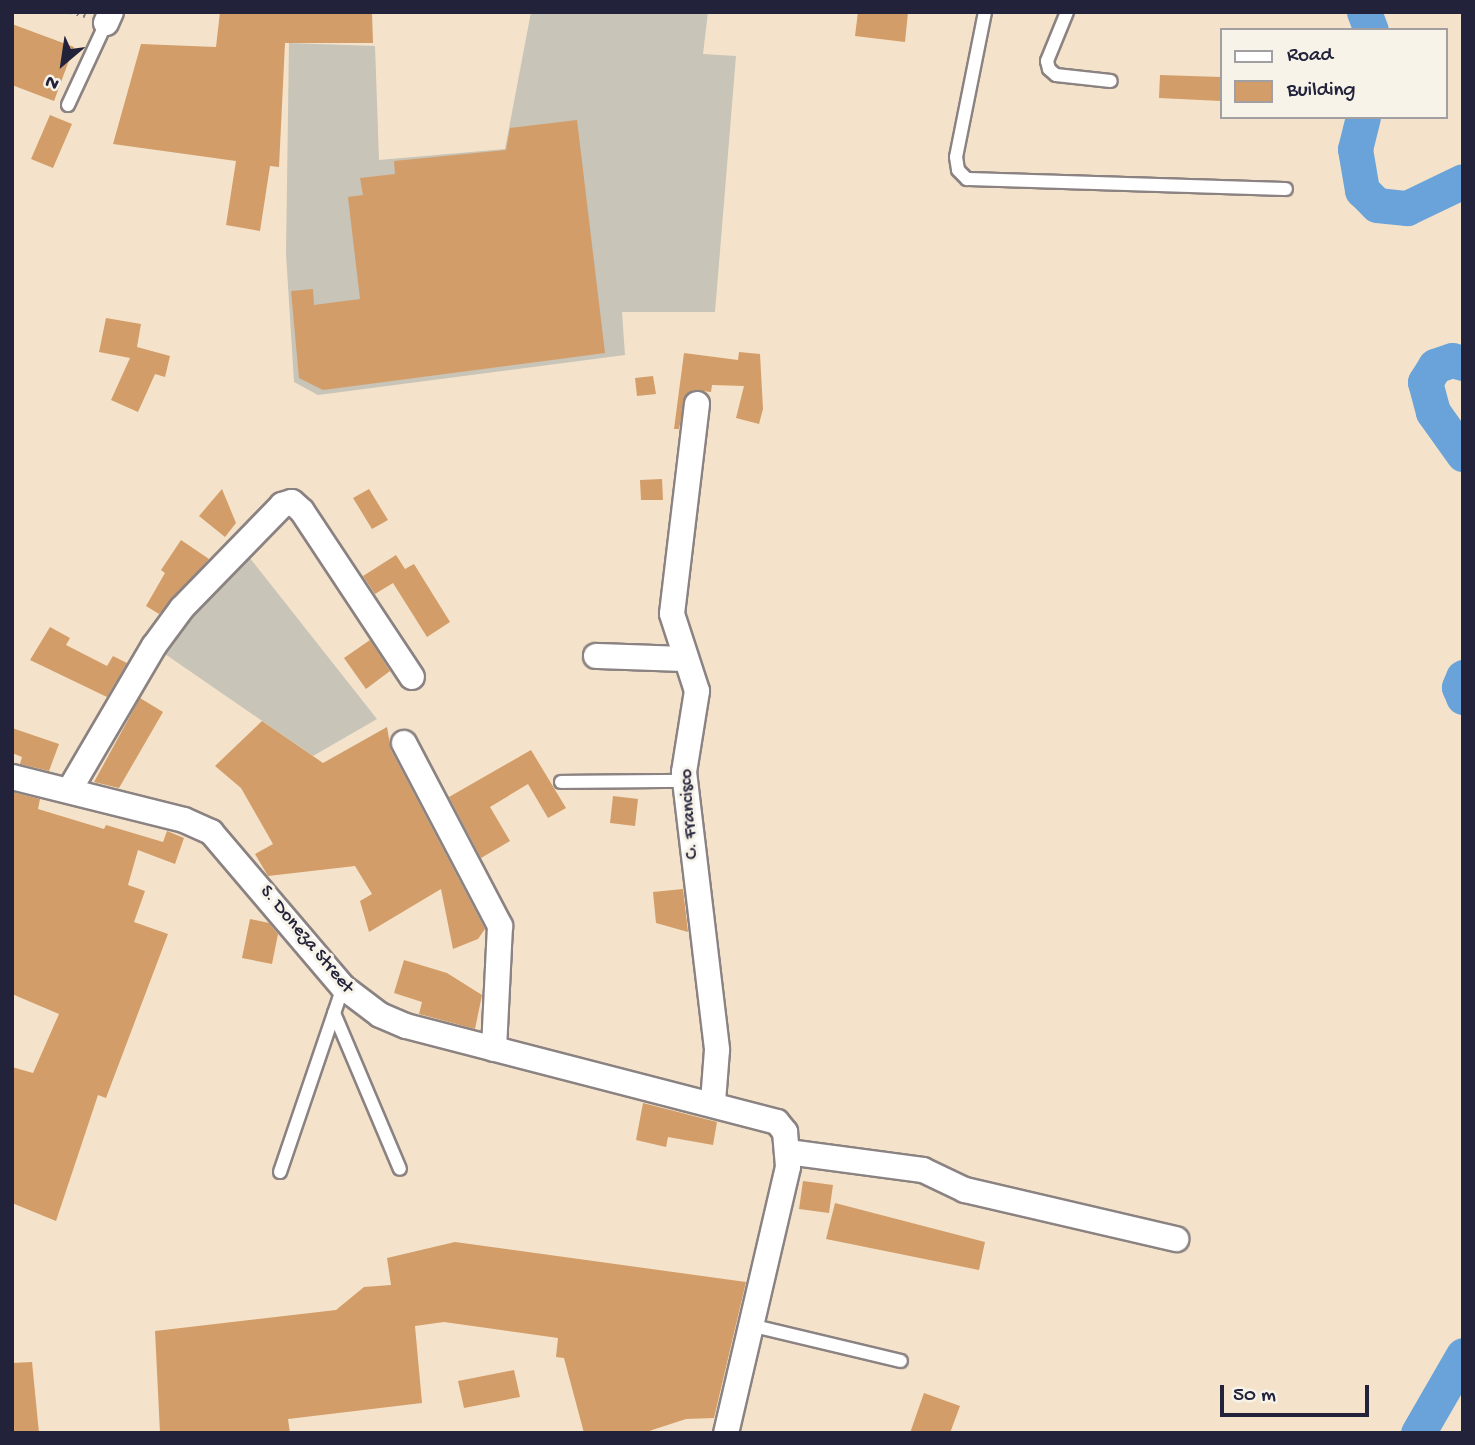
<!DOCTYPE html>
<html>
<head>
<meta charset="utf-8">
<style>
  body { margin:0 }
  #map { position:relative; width:1475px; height:1445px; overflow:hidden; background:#f4e3ca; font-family:"Gochi Hand",sans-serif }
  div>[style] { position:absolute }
  .industrial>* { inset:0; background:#c8c4b8 }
  .river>* { height:35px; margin:-17.5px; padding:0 17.5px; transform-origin:17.5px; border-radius:17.5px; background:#69a3d9 }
  .building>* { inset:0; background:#d29d68 }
  .path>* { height:3.5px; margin-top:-1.75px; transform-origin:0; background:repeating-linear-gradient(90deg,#8b8282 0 2px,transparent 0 7px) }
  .roads { filter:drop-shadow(2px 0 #8b8282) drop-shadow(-2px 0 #8b8282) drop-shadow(0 2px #8b8282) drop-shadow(0 -2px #8b8282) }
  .lane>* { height:12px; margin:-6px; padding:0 6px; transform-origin:6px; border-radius:6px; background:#fff }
  .street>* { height:24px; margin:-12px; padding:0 12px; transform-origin:12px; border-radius:12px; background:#fff }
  span { translate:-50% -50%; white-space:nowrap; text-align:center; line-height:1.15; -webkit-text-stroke:6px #f7f3e8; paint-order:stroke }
  .street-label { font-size:19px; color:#22223b }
  .frame { position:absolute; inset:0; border:14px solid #22223b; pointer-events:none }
  .legend { position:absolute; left:1220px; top:28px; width:228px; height:91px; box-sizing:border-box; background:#f7f3e8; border:2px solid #a29fa3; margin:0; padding:9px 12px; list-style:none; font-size:21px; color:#22223b }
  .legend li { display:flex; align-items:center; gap:14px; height:35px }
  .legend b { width:35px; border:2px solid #a29fa3 }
  .north { position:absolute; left:28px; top:28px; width:70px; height:70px; -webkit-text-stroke:5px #f7f3e8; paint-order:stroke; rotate:209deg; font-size:19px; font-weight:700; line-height:28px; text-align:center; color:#22223b }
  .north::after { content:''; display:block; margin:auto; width:24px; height:32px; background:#22223b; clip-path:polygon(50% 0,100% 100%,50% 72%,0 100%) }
  .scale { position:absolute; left:1220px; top:1385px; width:149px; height:32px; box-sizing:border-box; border:4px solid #22223b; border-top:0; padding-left:9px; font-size:21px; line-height:24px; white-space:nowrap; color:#22223b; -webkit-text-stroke:5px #f7f3e8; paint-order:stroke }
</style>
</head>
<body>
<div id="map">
  <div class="industrial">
    <i style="clip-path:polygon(531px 12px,708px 12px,703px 54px,736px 56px,715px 312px,622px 312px,625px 355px,318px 395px,294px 382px,286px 254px,289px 43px,375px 46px,379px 160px,505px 149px)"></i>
    <i style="clip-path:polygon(249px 557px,377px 719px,313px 756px,165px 654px,186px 619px)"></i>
  </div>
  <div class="river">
    <i style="left:1364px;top:12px;width:19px;rotate:69deg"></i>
    <i style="left:1363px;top:117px;width:33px;rotate:104deg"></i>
    <i style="left:1355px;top:149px;width:42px;rotate:80.3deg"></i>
    <i style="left:1362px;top:190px;width:21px;rotate:45deg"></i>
    <i style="left:1377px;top:205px;width:30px;rotate:6deg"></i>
    <i style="left:1407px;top:208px;width:62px;rotate:-25.7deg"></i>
    <i style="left:1463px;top:363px;width:11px;rotate:-165deg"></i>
    <i style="left:1452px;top:360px;width:18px;rotate:161deg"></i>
    <i style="left:1435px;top:366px;width:19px;rotate:122deg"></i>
    <i style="left:1425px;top:382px;width:31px;rotate:75deg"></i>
    <i style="left:1433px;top:412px;width:52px;rotate:54.5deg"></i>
    <i style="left:1463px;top:677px;width:11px;rotate:112deg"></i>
    <i style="left:1459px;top:687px;width:11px;rotate:68deg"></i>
    <i style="left:1418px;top:1433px;width:90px;rotate:-60deg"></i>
  </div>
  <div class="building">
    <i style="clip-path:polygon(220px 12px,372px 12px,373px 43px,285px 43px,279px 167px,270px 166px,260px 231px,226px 225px,236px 161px,113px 144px,141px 44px,216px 47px)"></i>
    <i style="clip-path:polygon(858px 12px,908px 12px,905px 42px,855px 36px)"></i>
    <i style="clip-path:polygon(12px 24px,74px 47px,54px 101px,12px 85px)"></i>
    <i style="clip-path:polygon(1160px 75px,1221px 77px,1221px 101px,1159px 98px)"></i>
    <i style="clip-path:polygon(50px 115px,72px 124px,53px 168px,31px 159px)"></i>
    <i style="clip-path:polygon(577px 120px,605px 353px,323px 390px,299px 378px,291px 291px,313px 289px,314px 305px,360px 299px,348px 197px,363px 195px,360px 178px,395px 174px,394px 161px,506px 150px,510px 128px)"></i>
    <i style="clip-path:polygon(106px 318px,141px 324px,137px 347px,170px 356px,165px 377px,155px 374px,138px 412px,111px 400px,130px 358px,99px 352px)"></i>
    <i style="clip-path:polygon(739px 352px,760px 354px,763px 409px,759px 424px,736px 418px,744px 386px,712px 385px,711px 392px,693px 390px,686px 395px,679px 429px,674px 429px,684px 353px,738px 360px)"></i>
    <i style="clip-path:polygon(653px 376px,656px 394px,637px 396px,635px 378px)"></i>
    <i style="clip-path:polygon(662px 479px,663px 500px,641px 500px,640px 480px)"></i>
    <i style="clip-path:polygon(222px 489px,236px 523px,225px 537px,199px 516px)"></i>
    <i style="clip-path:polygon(369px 489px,388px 520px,372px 529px,353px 498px)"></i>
    <i style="clip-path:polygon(181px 540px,209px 559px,159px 614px,146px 606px,165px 573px,161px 570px)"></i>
    <i style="clip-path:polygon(396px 555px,405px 569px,414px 564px,450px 622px,427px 637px,393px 583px,375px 594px,363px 576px)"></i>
    <i style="clip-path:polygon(50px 627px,70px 638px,66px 645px,107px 666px,113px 656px,127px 663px,107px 697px,30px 660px)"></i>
    <i style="clip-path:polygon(370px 640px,390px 671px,366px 689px,344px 658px)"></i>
    <i style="clip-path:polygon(140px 698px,163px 712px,119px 788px,94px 782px)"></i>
    <i style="clip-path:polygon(262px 721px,323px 763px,387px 727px,391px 750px,485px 929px,478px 939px,453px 949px,441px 889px,369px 932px,360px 901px,372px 894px,355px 866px,268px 876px,255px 854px,273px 844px,241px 788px,215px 766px)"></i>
    <i style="clip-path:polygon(12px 728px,59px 744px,49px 771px,20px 764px,22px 757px,12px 753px)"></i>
    <i style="clip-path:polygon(531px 750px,566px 808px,548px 818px,528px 784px,490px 807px,510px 841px,481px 858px,449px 797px)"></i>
    <i style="clip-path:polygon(12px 792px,40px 799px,38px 809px,104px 829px,106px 825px,163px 842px,167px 831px,184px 838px,175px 864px,138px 850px,128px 885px,145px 891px,134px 922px,168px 934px,106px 1098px,98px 1095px,56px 1221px,12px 1203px,12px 1067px,33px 1073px,59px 1014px,12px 994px)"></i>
    <i style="clip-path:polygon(613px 796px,638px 799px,635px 826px,610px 823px)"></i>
    <i style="clip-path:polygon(683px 889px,688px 932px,656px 923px,653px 892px)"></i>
    <i style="clip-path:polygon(250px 919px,269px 923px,278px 934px,272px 964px,242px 958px)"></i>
    <i style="clip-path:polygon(404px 960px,447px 973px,482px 995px,475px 1029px,419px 1014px,422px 1002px,394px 993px)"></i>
    <i style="clip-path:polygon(643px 1103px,717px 1122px,713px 1145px,668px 1137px,666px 1147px,636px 1140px)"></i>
    <i style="clip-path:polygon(803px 1181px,833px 1185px,829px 1213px,799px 1209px)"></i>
    <i style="clip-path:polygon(835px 1203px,985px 1242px,979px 1270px,826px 1239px)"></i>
    <i style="clip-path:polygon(455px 1242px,746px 1282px,714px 1418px,686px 1419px,643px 1433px,584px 1433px,564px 1358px,556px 1357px,558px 1338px,444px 1322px,415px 1326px,422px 1403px,288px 1419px,290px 1433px,160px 1433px,155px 1331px,336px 1310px,364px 1287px,391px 1285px,387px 1258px)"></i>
    <i style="clip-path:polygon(32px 1362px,39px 1433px,12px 1433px,12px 1363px)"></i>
    <i style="clip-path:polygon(514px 1370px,520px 1397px,464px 1408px,458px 1381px)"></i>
    <i style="clip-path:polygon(924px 1393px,960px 1406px,950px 1433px,910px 1433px)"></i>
  </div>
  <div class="path">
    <i style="left:70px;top:12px;width:16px;rotate:15deg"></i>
  </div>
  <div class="roads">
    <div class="lane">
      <i style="left:985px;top:12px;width:148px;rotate:101.3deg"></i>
      <i style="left:956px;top:157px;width:13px;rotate:81deg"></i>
      <i style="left:958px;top:170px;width:13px;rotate:45deg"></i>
      <i style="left:967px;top:179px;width:319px;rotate:1.8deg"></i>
      <i style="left:1067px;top:12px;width:53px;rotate:112.2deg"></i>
      <i style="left:1047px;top:61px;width:8px;rotate:76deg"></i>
      <i style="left:1049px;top:69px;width:9px;rotate:41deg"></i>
      <i style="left:1056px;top:75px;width:55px;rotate:6.2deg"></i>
      <i style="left:68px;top:105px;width:90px;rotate:-65.1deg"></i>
      <i style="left:561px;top:782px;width:123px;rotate:-0.5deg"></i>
      <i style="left:334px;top:1013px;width:169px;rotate:67.1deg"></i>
      <i style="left:280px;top:1172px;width:195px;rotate:-71.2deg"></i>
      <i style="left:750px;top:1325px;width:155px;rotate:13.4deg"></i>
    </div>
    <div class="street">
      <i style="left:106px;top:23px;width:12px;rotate:-66deg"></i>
      <i style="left:697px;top:404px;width:211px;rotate:96.8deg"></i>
      <i style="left:672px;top:614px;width:81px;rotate:72deg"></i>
      <i style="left:697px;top:691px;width:82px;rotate:99.1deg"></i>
      <i style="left:684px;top:772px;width:280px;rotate:83.2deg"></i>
      <i style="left:717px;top:1050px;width:52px;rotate:94.4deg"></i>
      <i style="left:596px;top:656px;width:90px;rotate:1.9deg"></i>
      <i style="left:404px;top:743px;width:207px;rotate:62.3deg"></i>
      <i style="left:500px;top:926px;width:123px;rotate:92.8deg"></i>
      <i style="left:12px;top:777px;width:177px;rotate:14deg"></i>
      <i style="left:184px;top:820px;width:30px;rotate:24deg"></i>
      <i style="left:211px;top:832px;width:204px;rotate:49.6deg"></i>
      <i style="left:343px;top:987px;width:46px;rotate:37.1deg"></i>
      <i style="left:380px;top:1015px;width:28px;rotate:23deg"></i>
      <i style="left:406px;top:1026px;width:383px;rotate:14.5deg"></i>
      <i style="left:777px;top:1122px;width:13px;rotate:51deg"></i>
      <i style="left:785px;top:1132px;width:35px;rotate:85deg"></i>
      <i style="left:788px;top:1167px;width:273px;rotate:103.1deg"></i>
      <i style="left:70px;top:789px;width:166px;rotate:-59.6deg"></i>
      <i style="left:154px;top:646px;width:47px;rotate:-53.6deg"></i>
      <i style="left:182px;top:608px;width:144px;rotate:-45.8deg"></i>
      <i style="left:282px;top:505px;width:10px;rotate:-17deg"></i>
      <i style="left:292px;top:502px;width:13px;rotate:42deg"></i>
      <i style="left:302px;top:511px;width:199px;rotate:56.5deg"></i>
      <i style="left:788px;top:1152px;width:136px;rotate:7.6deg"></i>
      <i style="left:923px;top:1170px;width:47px;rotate:25.5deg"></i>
      <i style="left:965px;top:1190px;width:217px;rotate:13.1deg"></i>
    </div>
  </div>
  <div class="street-label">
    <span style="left:690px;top:814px;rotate:-94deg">C. Francisco</span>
    <span style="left:306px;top:940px;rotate:50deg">S. Doneza Street</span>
  </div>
  <div class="frame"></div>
  <ul class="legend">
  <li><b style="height:9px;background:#fff"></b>Road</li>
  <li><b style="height:19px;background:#d29d68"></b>Building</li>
  </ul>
  <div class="north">N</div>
  <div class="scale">50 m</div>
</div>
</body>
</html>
